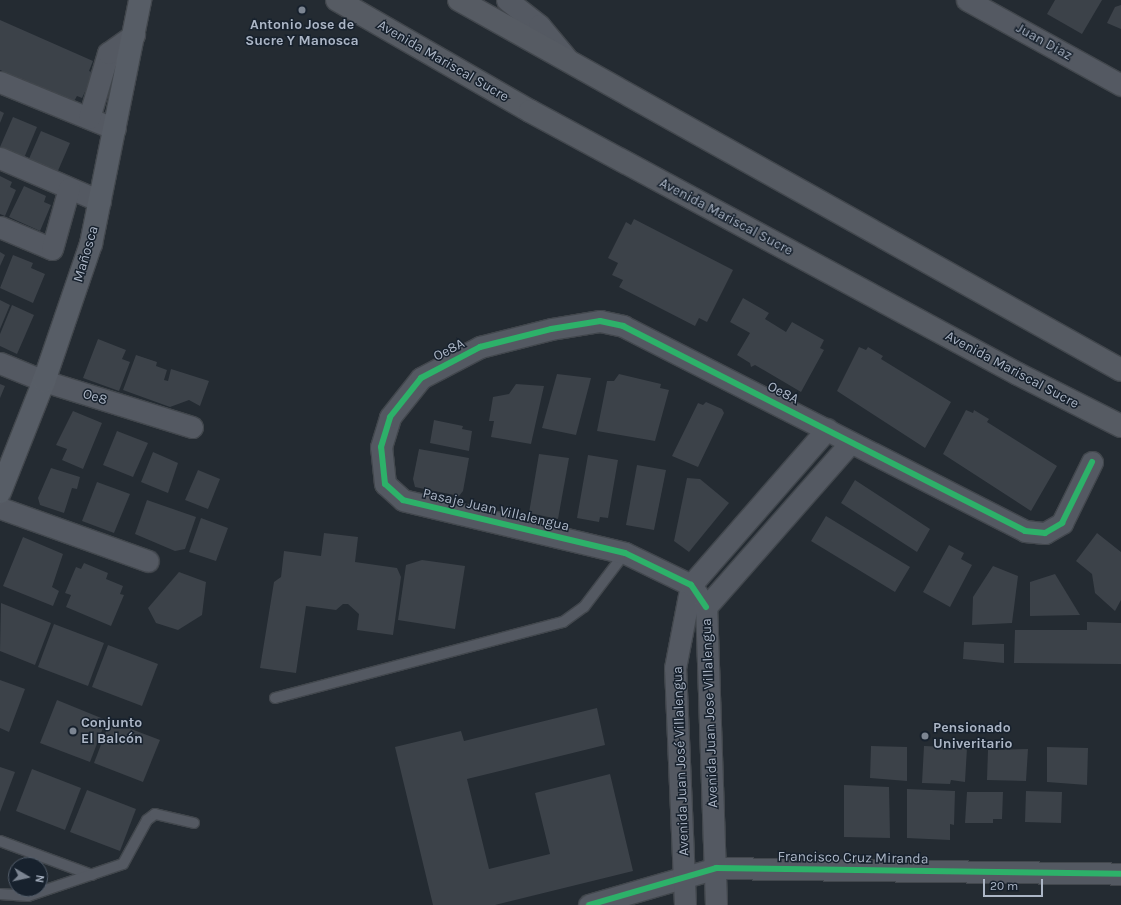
<!DOCTYPE html>
<html>
<head>
<meta charset="utf-8">
<style>
  body { margin:0 }
  #map { position:relative; width:1121px; height:905px; overflow:hidden; background:#242b32; font-family:Karla,sans-serif }
  div>[style] { position:absolute }
  .building>* { inset:0; background:#3c4249 }
  .roads { filter:drop-shadow(1px 0 #42474d) drop-shadow(-1px 0 #42474d) drop-shadow(0 1px #42474d) drop-shadow(0 -1px #42474d) }
  .lane>* { height:10px; margin:-5px; padding:0 5px; transform-origin:5px; border-radius:5px; background:#545962 }
  .street>* { height:21px; margin:-10.5px; padding:0 10.5px; transform-origin:10.5px; border-radius:10.5px; background:#545962 }
  .secondary>* { height:22px; margin:-11px; padding:0 11px; transform-origin:11px; border-radius:11px; background:#575d66 }
  .primary>* { height:22px; margin:-11px; padding:0 11px; transform-origin:11px; border-radius:11px; background:#565b63 }
  .cycleway>* { height:6px; margin:-3px; padding:0 3px; transform-origin:3px; border-radius:3px; background:#2db169 }
  .dots>* { width:11px; height:11px; translate:-50% -50%; box-sizing:border-box; border:2px solid #17212d; border-radius:50% }
  span { translate:-50% -50%; white-space:nowrap; text-align:center; line-height:1.15; -webkit-text-stroke:3px #17212d; paint-order:stroke }
  .poi-label { font-size:14px; color:#acb6c6; font-weight:700 }
  .left { translate:0 -50%; text-align:left }
  .street-label { font-size:14px; color:#acb6c6 }
  .north { position:absolute; left:8px; top:857px; width:40px; height:40px; box-sizing:border-box; background:#17212d; border:1px solid #535d6a; border-radius:50%; rotate:99deg; font-size:11px; font-weight:700; line-height:16px; text-align:center; color:#acb6c6 }
  .north::after { content:''; display:block; margin:auto; width:14px; height:18px; background:#7c8592; clip-path:polygon(50% 0,100% 100%,50% 72%,0 100%) }
  .scale { position:absolute; left:983px; top:879px; width:60px; height:18px; box-sizing:border-box; border:2px solid #acb6c6; border-top:0; padding-left:5px; font-size:12px; line-height:14px; white-space:nowrap; color:#acb6c6; -webkit-text-stroke:3px #17212d; paint-order:stroke }
</style>
</head>
<body>
<div id="map">
  <div class="building">
    <i style="clip-path:polygon(1055px 0,1102px 0,1082px 34px,1047px 14px)"></i>
    <i style="clip-path:polygon(1121px 5px,1121px 29px,1107px 23px,1115px 7px)"></i>
    <i style="clip-path:polygon(0 20px,93px 61px,89px 71px,94px 73px,82px 98px,77px 96px,73px 103px,0 70px)"></i>
    <i style="clip-path:polygon(0 111px,4px 113px,0 123px)"></i>
    <i style="clip-path:polygon(13px 117px,37px 127px,24px 158px,0 147px)"></i>
    <i style="clip-path:polygon(41px 131px,70px 143px,57px 173px,28px 161px)"></i>
    <i style="clip-path:polygon(0 176px,12px 182px,10px 187px,16px 190px,5px 216px,0 214px)"></i>
    <i style="clip-path:polygon(24px 186px,46px 196px,44px 202px,51px 205px,40px 231px,9px 217px)"></i>
    <i style="clip-path:polygon(634px 219px,733px 270px,707px 322px,699px 318px,695px 326px,619px 287px,623px 280px,612px 275px,618px 263px,608px 258px,626px 222px,631px 225px)"></i>
    <i style="clip-path:polygon(0 252px,5px 255px,0 266px)"></i>
    <i style="clip-path:polygon(13px 255px,33px 263px,31px 268px,45px 274px,33px 303px,0 288px)"></i>
    <i style="clip-path:polygon(743px 298px,769px 313px,765px 319px,786px 332px,792px 322px,824px 340px,820px 348px,824px 350px,801px 392px,755px 365px,751px 367px,750px 363px,737px 355px,750px 333px,730px 322px)"></i>
    <i style="clip-path:polygon(0 300px,10px 305px,0 329px)"></i>
    <i style="clip-path:polygon(12px 305px,34px 315px,17px 354px,0 346px,0 334px)"></i>
    <i style="clip-path:polygon(98px 339px,126px 350px,122px 359px,130px 362px,119px 391px,83px 378px)"></i>
    <i style="clip-path:polygon(859px 347px,866px 350px,868px 347px,883px 356px,881px 359px,951px 402px,925px 448px,837px 391px)"></i>
    <i style="clip-path:polygon(136px 355px,157px 362px,156px 366px,167px 370px,164px 380px,168px 381px,171px 369px,209px 381px,200px 406px,189px 400px,170px 407px,123px 390px)"></i>
    <i style="clip-path:polygon(557px 374px,591px 378px,576px 435px,542px 428px)"></i>
    <i style="clip-path:polygon(619px 374px,661px 384px,660px 388px,669px 390px,655px 441px,597px 431px,607px 381px,614px 381px)"></i>
    <i style="clip-path:polygon(0 384px,5px 386px,0 398px)"></i>
    <i style="clip-path:polygon(516px 384px,544px 386px,531px 444px,491px 437px,494px 421px,489px 421px,493px 397px,509px 394px)"></i>
    <i style="clip-path:polygon(706px 402px,722px 409px,724px 413px,698px 467px,672px 456px,698px 403px,703px 405px)"></i>
    <i style="clip-path:polygon(966px 410px,973px 413px,974px 410px,989px 419px,987px 422px,1057px 466px,1031px 511px,943px 454px)"></i>
    <i style="clip-path:polygon(73px 411px,102px 423px,83px 469px,62px 460px,67px 449px,56px 445px)"></i>
    <i style="clip-path:polygon(434px 420px,463px 426px,462px 429px,472px 431px,469px 451px,430px 443px)"></i>
    <i style="clip-path:polygon(117px 431px,148px 443px,133px 477px,103px 465px)"></i>
    <i style="clip-path:polygon(419px 449px,469px 458px,463px 491px,459px 496px,415px 487px,413px 479px)"></i>
    <i style="clip-path:polygon(153px 452px,178px 463px,168px 493px,141px 482px)"></i>
    <i style="clip-path:polygon(539px 454px,569px 458px,558px 519px,529px 513px)"></i>
    <i style="clip-path:polygon(588px 455px,618px 460px,608px 518px,600px 517px,599px 522px,577px 518px)"></i>
    <i style="clip-path:polygon(637px 465px,666px 470px,654px 530px,626px 525px)"></i>
    <i style="clip-path:polygon(51px 468px,80px 477px,77px 489px,72px 488px,64px 513px,40px 505px,38px 498px)"></i>
    <i style="clip-path:polygon(198px 470px,220px 479px,208px 509px,185px 500px)"></i>
    <i style="clip-path:polygon(687px 478px,700px 479px,729px 503px,689px 552px,674px 541px)"></i>
    <i style="clip-path:polygon(855px 480px,930px 529px,917px 552px,841px 503px)"></i>
    <i style="clip-path:polygon(97px 482px,130px 494px,114px 533px,82px 521px)"></i>
    <i style="clip-path:polygon(147px 500px,196px 517px,185px 549px,175px 551px,135px 534px)"></i>
    <i style="clip-path:polygon(826px 516px,910px 567px,895px 592px,811px 541px)"></i>
    <i style="clip-path:polygon(201px 518px,228px 528px,216px 561px,189px 552px)"></i>
    <i style="clip-path:polygon(324px 533px,358px 537px,355px 562px,397px 568px,401px 577px,393px 635px,357px 630px,359px 614px,348px 604px,343px 604px,336px 610px,306px 606px,296px 673px,260px 668px,274px 582px,281px 577px,284px 551px,321px 556px)"></i>
    <i style="clip-path:polygon(1097px 533px,1121px 552px,1121px 600px,1115px 611px,1095px 593px,1092px 574px,1076px 561px)"></i>
    <i style="clip-path:polygon(23px 537px,63px 554px,52px 587px,59px 591px,53px 606px,3px 586px)"></i>
    <i style="clip-path:polygon(949px 545px,964px 553px,961px 559px,972px 565px,950px 607px,923px 592px)"></i>
    <i style="clip-path:polygon(422px 560px,465px 566px,455px 629px,398px 620px,406px 565px)"></i>
    <i style="clip-path:polygon(84px 563px,108px 573px,106px 579px,123px 586px,120px 594px,124px 595px,111px 626px,66px 607px,71px 595px,65px 593px,76px 567px,81px 569px)"></i>
    <i style="clip-path:polygon(993px 566px,1018px 576px,1012px 623px,972px 625px,973px 597px)"></i>
    <i style="clip-path:polygon(179px 572px,206px 582px,202px 615px,178px 630px,156px 623px,148px 608px)"></i>
    <i style="clip-path:polygon(1055px 574px,1080px 615px,1030px 616px,1030px 582px)"></i>
    <i style="clip-path:polygon(1px 603px,51px 623px,35px 665px,0 651px)"></i>
    <i style="clip-path:polygon(1087px 622px,1121px 623px,1121px 664px,1014px 663px,1015px 630px,1087px 630px)"></i>
    <i style="clip-path:polygon(54px 624px,104px 643px,88px 686px,38px 667px)"></i>
    <i style="clip-path:polygon(964px 642px,1004px 644px,1004px 663px,963px 659px)"></i>
    <i style="clip-path:polygon(108px 645px,158px 664px,142px 706px,92px 687px)"></i>
    <i style="clip-path:polygon(0 680px,25px 689px,9px 732px,0 728px)"></i>
    <i style="clip-path:polygon(57px 700px,106px 720px,90px 762px,40px 743px)"></i>
    <i style="clip-path:polygon(597px 708px,605px 745px,467px 779px,489px 869px,550px 854px,535px 793px,610px 774px,633px 871px,495px 905px,433px 905px,395px 747px,461px 731px,464px 741px)"></i>
    <i style="clip-path:polygon(110px 721px,160px 740px,143px 782px,94px 763px)"></i>
    <i style="clip-path:polygon(871px 746px,907px 747px,907px 781px,870px 778px)"></i>
    <i style="clip-path:polygon(924px 746px,967px 748px,965px 782px,951px 780px,950px 784px,922px 783px)"></i>
    <i style="clip-path:polygon(1047px 747px,1088px 748px,1087px 785px,1047px 782px)"></i>
    <i style="clip-path:polygon(1028px 749px,1026px 781px,987px 780px,988px 750px)"></i>
    <i style="clip-path:polygon(0 767px,15px 772px,0 812px)"></i>
    <i style="clip-path:polygon(32px 769px,81px 788px,65px 830px,16px 811px)"></i>
    <i style="clip-path:polygon(844px 785px,889px 787px,890px 838px,844px 837px)"></i>
    <i style="clip-path:polygon(907px 789px,955px 791px,954px 825px,950px 824px,950px 840px,907px 838px)"></i>
    <i style="clip-path:polygon(87px 790px,136px 809px,120px 851px,70px 832px)"></i>
    <i style="clip-path:polygon(1026px 791px,1062px 792px,1061px 823px,1025px 822px)"></i>
    <i style="clip-path:polygon(967px 792px,1003px 792px,1002px 819px,993px 819px,993px 823px,965px 823px)"></i>
  </div>
  <div class="roads">
    <div class="lane">
      <i style="left:275px;top:698px;width:298px;rotate:-14.8deg"></i>
      <i style="left:563px;top:622px;width:26px;rotate:-36deg"></i>
      <i style="left:584px;top:607px;width:68px;rotate:-52.8deg"></i>
      <i style="left:0;top:841px;width:98px;rotate:20.3deg"></i>
      <i style="left:0;top:894px;width:28px;rotate:4deg"></i>
      <i style="left:28px;top:896px;width:100px;rotate:-18.6deg"></i>
      <i style="left:123px;top:864px;width:50px;rotate:-61.4deg"></i>
      <i style="left:147px;top:820px;width:10px;rotate:-37deg"></i>
      <i style="left:155px;top:814px;width:40px;rotate:13deg"></i>
    </div>
    <div class="street">
      <i style="left:507px;top:0;width:41px;rotate:38deg"></i>
      <i style="left:539px;top:25px;width:47px;rotate:50.2deg"></i>
      <i style="left:967px;top:0;width:176px;rotate:28.9deg"></i>
      <i style="left:0;top:82px;width:124px;rotate:22.2deg"></i>
      <i style="left:89px;top:118px;width:68px;rotate:-73.7deg"></i>
      <i style="left:108px;top:53px;width:32px;rotate:-35deg"></i>
      <i style="left:0;top:158px;width:109px;rotate:23.3deg"></i>
      <i style="left:0;top:227px;width:56px;rotate:22.9deg"></i>
      <i style="left:52px;top:249px;width:63px;rotate:-74.4deg"></i>
      <i style="left:0;top:363px;width:48px;rotate:22.2deg"></i>
      <i style="left:44px;top:381px;width:155px;rotate:17.3deg"></i>
      <i style="left:0;top:508px;width:157px;rotate:19.7deg"></i>
      <i style="left:706px;top:607px;width:27px;rotate:-124deg"></i>
      <i style="left:691px;top:585px;width:73px;rotate:-154.1deg"></i>
      <i style="left:625px;top:553px;width:228px;rotate:-166.6deg"></i>
      <i style="left:403px;top:500px;width:24px;rotate:-138deg"></i>
      <i style="left:385px;top:484px;width:37px;rotate:-96deg"></i>
      <i style="left:381px;top:447px;width:31px;rotate:-73deg"></i>
      <i style="left:390px;top:417px;width:50px;rotate:-51.5deg"></i>
      <i style="left:421px;top:378px;width:67px;rotate:-27.7deg"></i>
      <i style="left:480px;top:347px;width:73px;rotate:-14.2deg"></i>
      <i style="left:551px;top:329px;width:50px;rotate:-9.3deg"></i>
      <i style="left:600px;top:321px;width:24px;rotate:12deg"></i>
      <i style="left:623px;top:326px;width:451px;rotate:27deg"></i>
      <i style="left:1025px;top:531px;width:20px;rotate:6deg"></i>
      <i style="left:1045px;top:533px;width:20px;rotate:-30deg"></i>
      <i style="left:1062px;top:523px;width:68px;rotate:-63.8deg"></i>
      <i style="left:589px;top:905px;width:132px;rotate:-16.2deg"></i>
      <i style="left:716px;top:868px;width:405px;rotate:0.8deg"></i>
      <i style="left:685px;top:905px;width:237px;rotate:-92.4deg"></i>
      <i style="left:675px;top:668px;width:85px;rotate:-79.1deg"></i>
      <i style="left:691px;top:585px;width:207px;rotate:-48.9deg"></i>
      <i style="left:716px;top:905px;width:298px;rotate:-91.9deg"></i>
      <i style="left:706px;top:607px;width:218px;rotate:-48.7deg"></i>
    </div>
    <div class="secondary">
      <i style="left:0;top:492px;width:119px;rotate:-68.4deg"></i>
      <i style="left:44px;top:381px;width:145px;rotate:-71.1deg"></i>
      <i style="left:91px;top:244px;width:249px;rotate:-78.6deg"></i>
    </div>
    <div class="primary">
      <i style="left:337px;top:0;width:223px;rotate:29.9deg"></i>
      <i style="left:530px;top:111px;width:554px;rotate:28.32deg"></i>
      <i style="left:1018px;top:374px;width:115px;rotate:26.8deg"></i>
      <i style="left:459px;top:0;width:758px;rotate:29.2deg"></i>
    </div>
  </div>
  <div class="cycleway">
    <i style="left:706px;top:607px;width:27px;rotate:-124deg"></i>
    <i style="left:691px;top:585px;width:73px;rotate:-154.1deg"></i>
    <i style="left:625px;top:553px;width:228px;rotate:-166.6deg"></i>
    <i style="left:403px;top:500px;width:24px;rotate:-138deg"></i>
    <i style="left:385px;top:484px;width:37px;rotate:-96deg"></i>
    <i style="left:381px;top:447px;width:31px;rotate:-73deg"></i>
    <i style="left:390px;top:417px;width:50px;rotate:-51.5deg"></i>
    <i style="left:421px;top:378px;width:67px;rotate:-27.7deg"></i>
    <i style="left:480px;top:347px;width:73px;rotate:-14.2deg"></i>
    <i style="left:551px;top:329px;width:50px;rotate:-9.3deg"></i>
    <i style="left:600px;top:321px;width:24px;rotate:12deg"></i>
    <i style="left:623px;top:326px;width:451px;rotate:27deg"></i>
    <i style="left:1025px;top:531px;width:20px;rotate:6deg"></i>
    <i style="left:1045px;top:533px;width:20px;rotate:-30deg"></i>
    <i style="left:1062px;top:523px;width:68px;rotate:-63.8deg"></i>
    <i style="left:589px;top:905px;width:132px;rotate:-16.2deg"></i>
    <i style="left:716px;top:868px;width:405px;rotate:0.8deg"></i>
  </div>
  <div class="dots">
    <i style="left:302px;top:10px;background:#7c8592"></i>
    <i style="left:73px;top:731px;background:#7c8592"></i>
    <i style="left:925px;top:736px;background:#7c8592"></i>
  </div>
  <div class="poi-label">
    <span style="left:302px;top:33px">Antonio Jose de<br>Sucre Y Manosca</span>
    <span class="left" style="left:81px;top:731px">Conjunto<br>El Balcón</span>
    <span class="left" style="left:933px;top:736px">Pensionado<br>Univeritario</span>
  </div>
  <div class="street-label">
    <span style="left:1044px;top:42px;rotate:29deg">Juan Diaz</span>
    <span style="left:443px;top:61px;rotate:30deg">Avenida Mariscal Sucre</span>
    <span style="left:726px;top:217px;rotate:28deg">Avenida Mariscal Sucre</span>
    <span style="left:86px;top:254px;rotate:-74deg">Mañosca</span>
    <span style="left:449px;top:350px;rotate:-27deg">Oe8A</span>
    <span style="left:1012px;top:370px;rotate:28deg">Avenida Mariscal Sucre</span>
    <span style="left:783px;top:393px;rotate:27deg">Oe8A</span>
    <span style="left:95px;top:397px;rotate:17deg">Oe8</span>
    <span style="left:496px;top:510px;rotate:13deg">Pasaje Juan Villalengua</span>
    <span style="left:710px;top:713px;rotate:-92deg">Avenida Juan Jose Villalengua</span>
    <span style="left:681px;top:761px;rotate:-92deg">Avenida Juan José Villalengua</span>
    <span style="left:853px;top:858px;rotate:1deg">Francisco Cruz Miranda</span>
  </div>
  <div class="north">N</div>
  <div class="scale">20 m</div>
</div>
</body>
</html>
